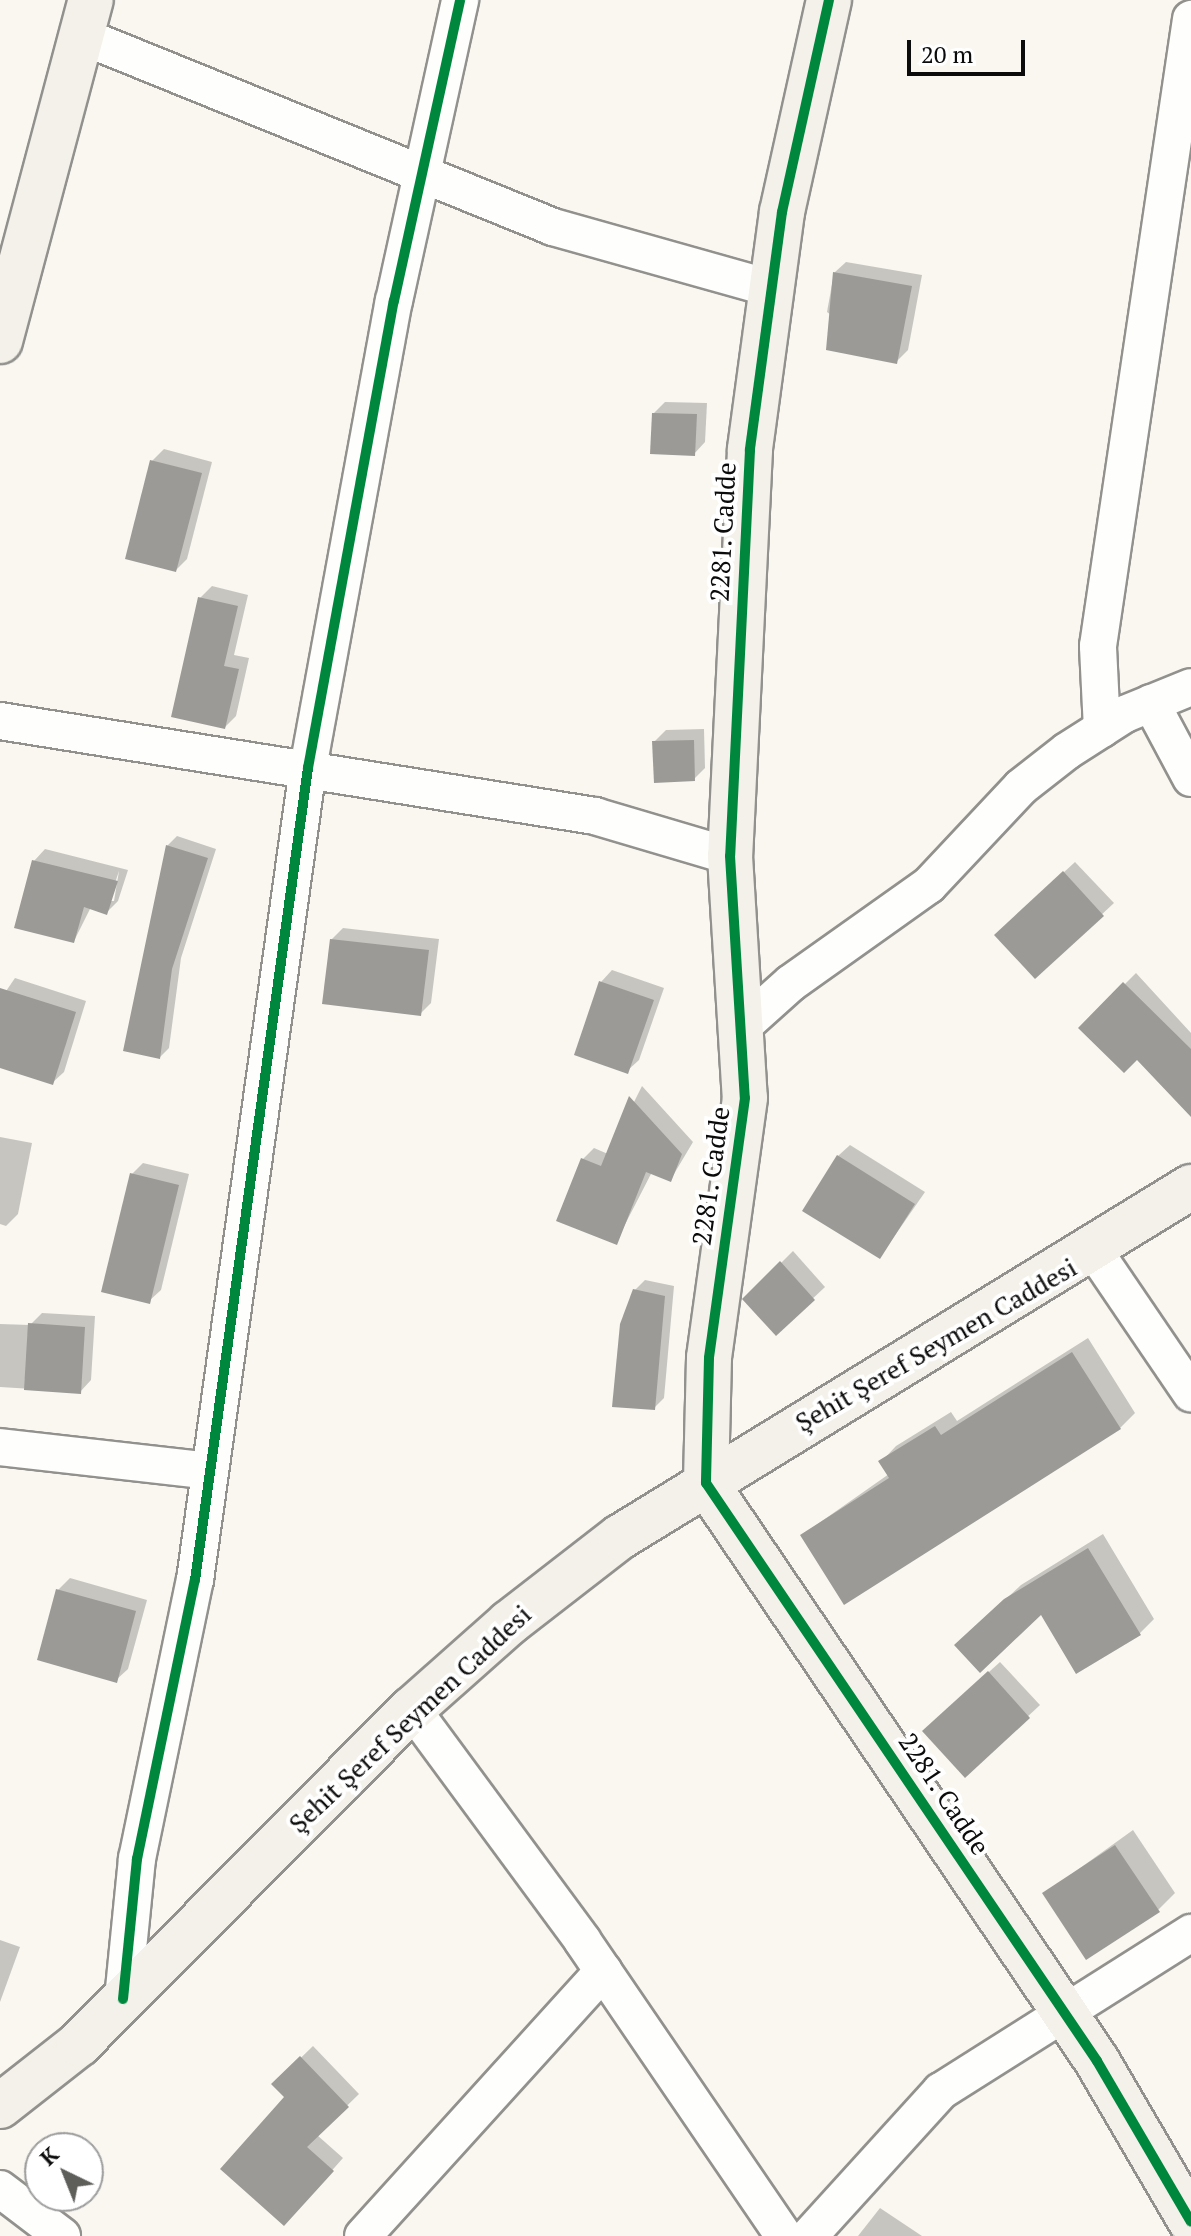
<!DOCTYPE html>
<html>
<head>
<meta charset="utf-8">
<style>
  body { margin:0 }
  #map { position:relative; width:1191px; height:2236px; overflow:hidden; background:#f9f7f0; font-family:"PT Serif",serif }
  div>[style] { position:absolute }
  .shadow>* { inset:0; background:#0003 }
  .building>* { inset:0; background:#9c9a96 }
  .roads { filter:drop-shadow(2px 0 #92918e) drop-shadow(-2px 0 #92918e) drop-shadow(0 2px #92918e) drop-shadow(0 -2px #92918e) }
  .street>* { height:36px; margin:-18px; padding:0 18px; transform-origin:18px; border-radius:18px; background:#fefefd }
  .secondary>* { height:44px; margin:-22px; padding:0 22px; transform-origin:22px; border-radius:22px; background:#f3f1e9 }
  .cycleway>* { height:10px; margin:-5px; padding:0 5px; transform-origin:5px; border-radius:5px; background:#00873e }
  span { translate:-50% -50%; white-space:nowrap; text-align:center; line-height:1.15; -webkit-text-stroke:8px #fff; paint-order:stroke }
  .street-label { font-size:26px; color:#0b0b0b }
  .north { position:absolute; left:24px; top:2132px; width:80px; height:80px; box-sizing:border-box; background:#fff; border:2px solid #9d9d9d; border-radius:50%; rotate:317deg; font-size:22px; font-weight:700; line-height:32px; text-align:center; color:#0b0b0b }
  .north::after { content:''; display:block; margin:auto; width:28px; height:36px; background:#5e5e5b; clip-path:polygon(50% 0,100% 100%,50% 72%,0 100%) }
  .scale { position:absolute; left:907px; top:40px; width:118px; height:36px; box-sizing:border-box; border:4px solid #0b0b0b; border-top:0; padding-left:10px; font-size:24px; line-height:28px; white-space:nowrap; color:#0b0b0b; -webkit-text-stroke:6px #fff; paint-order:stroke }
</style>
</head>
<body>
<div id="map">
  <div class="shadow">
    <i style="clip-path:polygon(846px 262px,922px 275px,908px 350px,896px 362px,827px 312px,834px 273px)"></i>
    <i style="clip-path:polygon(665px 402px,707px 403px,705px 442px,694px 454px,653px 414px)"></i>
    <i style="clip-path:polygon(164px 449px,212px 462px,187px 559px,176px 570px,152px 461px)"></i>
    <i style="clip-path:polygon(212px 586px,248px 595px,234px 655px,249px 658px,236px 716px,225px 727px,200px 598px)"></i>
    <i style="clip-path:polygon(704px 729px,705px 768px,694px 779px,654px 742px,666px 730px)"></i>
    <i style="clip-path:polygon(177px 836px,216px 849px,181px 958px,169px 1048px,160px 1057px,167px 846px)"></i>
    <i style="clip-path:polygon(evenodd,45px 849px,128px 870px,118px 901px,107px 912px,91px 907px,74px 941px,34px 861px,45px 849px,119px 871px,114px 901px,109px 901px,119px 871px)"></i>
    <i style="clip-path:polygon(1075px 862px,1114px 903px,1035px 977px,1008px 924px)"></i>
    <i style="clip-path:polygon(343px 928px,439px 939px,431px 1003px,420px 1014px,331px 940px)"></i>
    <i style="clip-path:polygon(612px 970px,664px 988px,639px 1060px,627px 1071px,601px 982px)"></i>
    <i style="clip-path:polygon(1136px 973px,1191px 1033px,1191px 1114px,1137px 1057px,1081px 1028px)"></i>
    <i style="clip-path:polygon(15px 978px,86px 1001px,64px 1072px,52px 1083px,0 1066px,0 1000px)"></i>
    <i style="clip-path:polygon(642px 1086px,693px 1142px,671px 1179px,652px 1172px,616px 1242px,583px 1159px,594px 1148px,608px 1154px)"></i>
    <i style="clip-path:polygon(0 1137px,32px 1143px,18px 1214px,6px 1226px,0 1224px)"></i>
    <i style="clip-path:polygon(850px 1145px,925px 1192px,880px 1257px,838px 1156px)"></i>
    <i style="clip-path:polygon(143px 1163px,189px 1174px,161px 1290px,149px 1301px,132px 1174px)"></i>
    <i style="clip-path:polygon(793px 1251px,825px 1287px,776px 1333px,745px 1299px)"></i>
    <i style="clip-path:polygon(645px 1280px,674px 1286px,664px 1398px,654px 1408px,635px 1290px)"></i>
    <i style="clip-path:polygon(42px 1313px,95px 1316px,91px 1380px,80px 1392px,0 1387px,0 1324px,30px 1325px)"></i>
    <i style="clip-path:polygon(1088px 1338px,1135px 1413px,1120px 1428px,802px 1535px,889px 1474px,881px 1462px,896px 1446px,951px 1412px,957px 1421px)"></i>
    <i style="clip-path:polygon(1103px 1534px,1154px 1619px,1139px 1634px,1041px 1612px,972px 1631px,1021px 1585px)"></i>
    <i style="clip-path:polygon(70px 1578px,147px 1600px,128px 1669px,116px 1680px,58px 1590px)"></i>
    <i style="clip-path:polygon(1000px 1662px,1040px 1705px,965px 1775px,936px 1720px)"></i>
    <i style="clip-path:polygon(1133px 1830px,1175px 1893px,1158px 1910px,1044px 1894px)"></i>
    <i style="clip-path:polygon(0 1940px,20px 1947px,0 2002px)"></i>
    <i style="clip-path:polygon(313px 2046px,359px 2094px,317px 2135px,343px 2158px,295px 2212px,286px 2097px,274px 2084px)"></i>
    <i style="clip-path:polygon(880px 2208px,922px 2236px,858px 2236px)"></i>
  </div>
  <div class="building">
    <i style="clip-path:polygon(833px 272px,912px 286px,897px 364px,826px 350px)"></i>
    <i style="clip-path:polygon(652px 413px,697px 414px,695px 456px,650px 454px)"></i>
    <i style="clip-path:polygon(150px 460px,202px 473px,176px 572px,125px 559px)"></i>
    <i style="clip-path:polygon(198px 597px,238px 606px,224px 666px,239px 669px,225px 729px,171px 717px)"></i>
    <i style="clip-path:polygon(694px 740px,695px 781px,654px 783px,652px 741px)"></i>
    <i style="clip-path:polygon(166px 845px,208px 858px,172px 969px,160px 1059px,123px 1051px)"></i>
    <i style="clip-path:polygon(32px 860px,118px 881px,107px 915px,84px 907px,74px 943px,14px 928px)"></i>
    <i style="clip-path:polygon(1063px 871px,1104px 916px,1035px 979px,994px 935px)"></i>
    <i style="clip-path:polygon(330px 939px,429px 950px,421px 1016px,322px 1004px)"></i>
    <i style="clip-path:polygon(599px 981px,654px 1000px,628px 1074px,574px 1055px)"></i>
    <i style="clip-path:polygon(1123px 982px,1191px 1049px,1191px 1117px,1137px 1060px,1124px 1073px,1078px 1028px)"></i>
    <i style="clip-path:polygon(0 988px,76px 1012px,53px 1085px,0 1068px)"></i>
    <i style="clip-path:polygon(629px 1096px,682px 1154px,671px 1182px,646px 1172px,617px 1245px,556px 1221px,581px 1158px,601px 1166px)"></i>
    <i style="clip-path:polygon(837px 1155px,915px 1204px,880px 1259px,802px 1211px)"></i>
    <i style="clip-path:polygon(130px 1173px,179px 1185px,150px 1304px,101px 1292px)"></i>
    <i style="clip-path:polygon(780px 1261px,815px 1300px,776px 1336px,742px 1299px)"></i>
    <i style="clip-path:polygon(633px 1289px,665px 1296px,655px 1410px,612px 1407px,620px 1324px)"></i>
    <i style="clip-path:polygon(28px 1323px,85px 1327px,81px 1394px,24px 1390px)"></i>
    <i style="clip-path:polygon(1072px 1352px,1121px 1429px,844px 1605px,800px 1535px,889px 1478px,878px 1461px,935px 1426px,941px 1435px)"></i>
    <i style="clip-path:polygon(1088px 1548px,1141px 1635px,1076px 1674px,1041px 1615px,980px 1673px,954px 1645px,1004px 1599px)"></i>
    <i style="clip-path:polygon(56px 1589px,136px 1611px,117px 1683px,37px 1660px)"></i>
    <i style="clip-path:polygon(988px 1671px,1030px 1718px,965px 1778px,922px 1731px)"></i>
    <i style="clip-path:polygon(1115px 1845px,1160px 1912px,1086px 1960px,1042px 1893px)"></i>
    <i style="clip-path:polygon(300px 2056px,349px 2107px,307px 2147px,334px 2171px,284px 2226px,220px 2169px,284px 2097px,271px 2084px)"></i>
  </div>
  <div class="roads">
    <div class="street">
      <i style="left:82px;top:36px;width:508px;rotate:22.07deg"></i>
      <i style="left:553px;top:227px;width:225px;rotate:15.7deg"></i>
      <i style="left:1151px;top:703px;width:85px;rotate:61.9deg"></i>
      <i style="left:0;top:721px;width:603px;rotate:9.07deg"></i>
      <i style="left:595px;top:816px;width:141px;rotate:16.5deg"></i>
      <i style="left:1102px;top:729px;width:83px;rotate:-92.8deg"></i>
      <i style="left:1098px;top:646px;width:634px;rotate:-81.56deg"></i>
      <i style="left:743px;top:1026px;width:64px;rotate:-41.9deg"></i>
      <i style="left:791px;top:983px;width:169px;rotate:-35.4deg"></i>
      <i style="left:929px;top:885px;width:134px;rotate:-46.8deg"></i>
      <i style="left:1021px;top:787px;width:58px;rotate:-38deg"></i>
      <i style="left:1067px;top:751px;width:69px;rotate:-32.5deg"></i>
      <i style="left:1125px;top:714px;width:71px;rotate:-22.2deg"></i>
      <i style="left:1095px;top:1252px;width:171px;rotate:55.8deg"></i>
      <i style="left:0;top:1447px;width:211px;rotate:6.5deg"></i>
      <i style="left:412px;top:1709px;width:287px;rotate:53.6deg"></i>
      <i style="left:582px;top:1940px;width:358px;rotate:55.7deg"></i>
      <i style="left:123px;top:1999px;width:141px;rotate:-84.3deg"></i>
      <i style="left:137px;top:1859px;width:285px;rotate:-78.3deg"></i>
      <i style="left:195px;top:1580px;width:820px;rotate:-82.08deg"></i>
      <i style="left:308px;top:768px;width:475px;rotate:-79.6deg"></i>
      <i style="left:394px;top:301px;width:308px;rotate:-77.6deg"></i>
      <i style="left:0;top:2189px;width:78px;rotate:37.2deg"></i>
      <i style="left:363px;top:2236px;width:358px;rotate:-47.8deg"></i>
      <i style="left:809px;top:2236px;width:196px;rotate:-47.7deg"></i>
      <i style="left:941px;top:2091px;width:296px;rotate:-32.3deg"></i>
    </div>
    <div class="secondary">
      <i style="left:829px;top:0;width:217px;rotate:102.5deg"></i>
      <i style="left:782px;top:212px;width:240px;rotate:97.7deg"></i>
      <i style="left:750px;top:450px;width:406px;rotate:92.8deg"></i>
      <i style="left:730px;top:856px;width:242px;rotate:86.5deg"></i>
      <i style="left:745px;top:1098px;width:262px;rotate:97.9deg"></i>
      <i style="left:709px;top:1358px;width:125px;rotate:91.4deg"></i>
      <i style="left:706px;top:1483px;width:698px;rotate:55.92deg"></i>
      <i style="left:1097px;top:2061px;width:186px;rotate:59.7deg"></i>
      <i style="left:0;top:341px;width:353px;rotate:-75.1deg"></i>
      <i style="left:0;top:2106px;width:100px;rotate:-38.1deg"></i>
      <i style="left:79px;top:2044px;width:472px;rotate:-45.2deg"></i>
      <i style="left:412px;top:1709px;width:130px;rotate:-41.6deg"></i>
      <i style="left:509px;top:1623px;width:140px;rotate:-37.8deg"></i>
      <i style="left:620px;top:1537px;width:670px;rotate:-31.51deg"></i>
    </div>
  </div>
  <div class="cycleway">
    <i style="left:829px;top:0;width:217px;rotate:102.5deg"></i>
    <i style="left:782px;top:212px;width:240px;rotate:97.7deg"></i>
    <i style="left:750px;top:450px;width:406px;rotate:92.8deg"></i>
    <i style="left:730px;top:856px;width:242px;rotate:86.5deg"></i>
    <i style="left:745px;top:1098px;width:262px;rotate:97.9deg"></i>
    <i style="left:709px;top:1358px;width:125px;rotate:91.4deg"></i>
    <i style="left:706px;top:1483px;width:698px;rotate:55.92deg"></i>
    <i style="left:1097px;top:2061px;width:186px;rotate:59.7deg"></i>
    <i style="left:123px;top:1999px;width:141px;rotate:-84.3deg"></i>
    <i style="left:137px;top:1859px;width:285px;rotate:-78.3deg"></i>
    <i style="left:195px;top:1580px;width:820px;rotate:-82.08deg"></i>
    <i style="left:308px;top:768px;width:475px;rotate:-79.6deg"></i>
    <i style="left:394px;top:301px;width:308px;rotate:-77.6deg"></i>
  </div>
  <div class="street-label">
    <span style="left:723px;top:532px;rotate:-87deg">2281. Cadde</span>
    <span style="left:711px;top:1176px;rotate:-82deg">2281. Cadde</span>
    <span style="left:936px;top:1345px;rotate:-30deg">Şehit Şeref Seymen Caddesi</span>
    <span style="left:410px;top:1719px;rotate:-43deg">Şehit Şeref Seymen Caddesi</span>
    <span style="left:944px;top:1794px;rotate:56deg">2281. Cadde</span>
  </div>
  <div class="north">K</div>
  <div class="scale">20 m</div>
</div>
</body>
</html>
